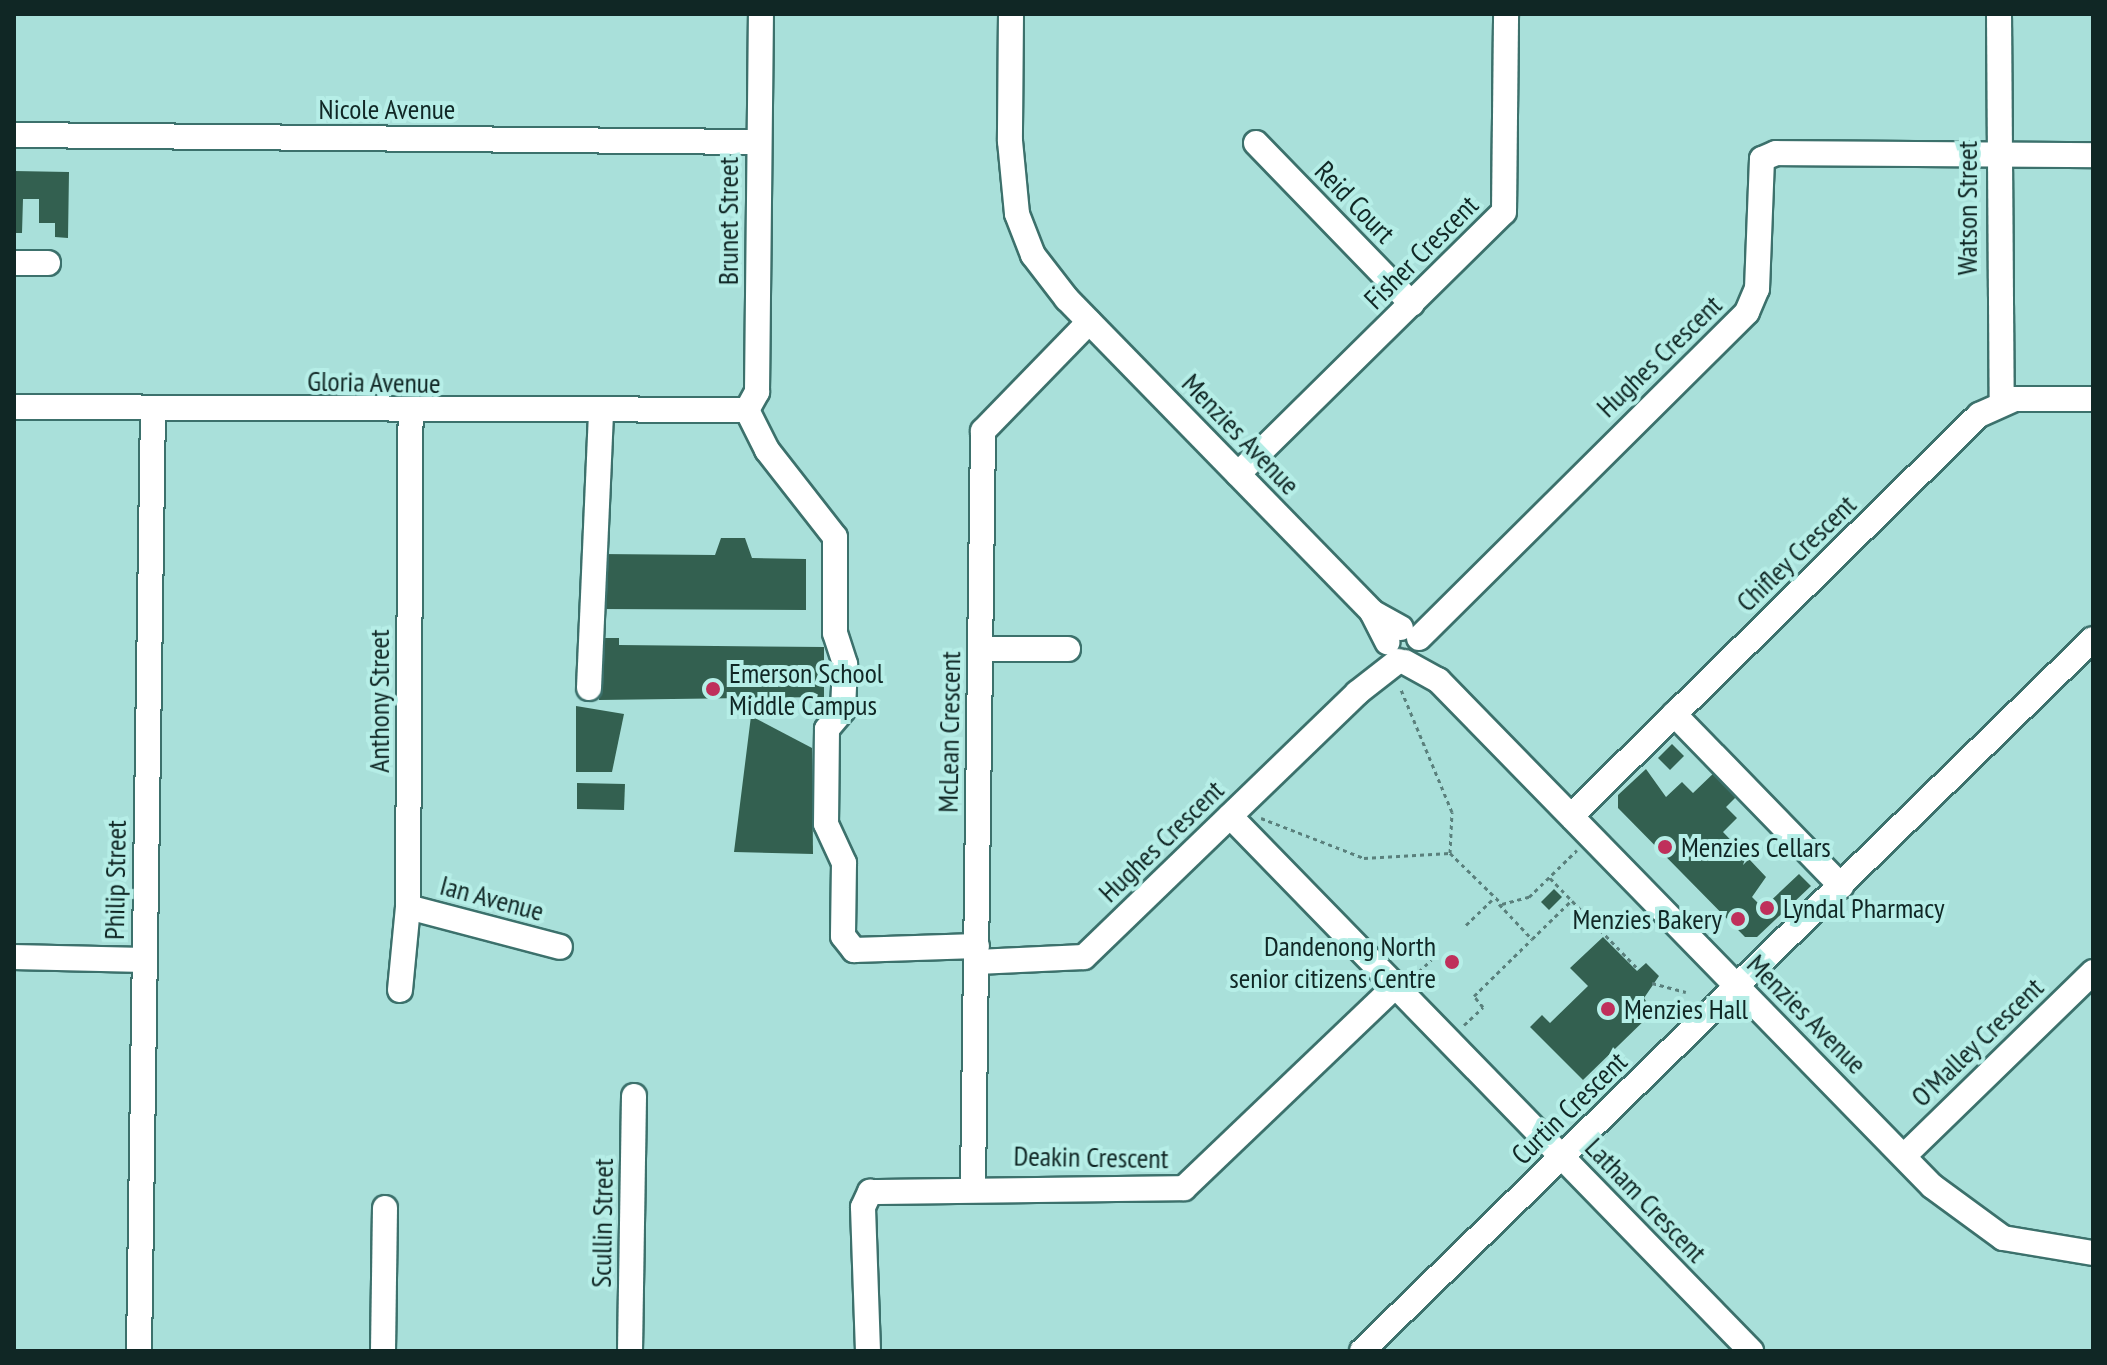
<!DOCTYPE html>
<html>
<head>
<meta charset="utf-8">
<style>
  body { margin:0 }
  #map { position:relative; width:2107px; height:1365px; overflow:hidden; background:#a9e0da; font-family:"PT Sans Narrow",sans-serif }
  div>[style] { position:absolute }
  .building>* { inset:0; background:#336050 }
  .path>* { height:3px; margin-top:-1.5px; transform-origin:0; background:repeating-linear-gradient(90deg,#5a807c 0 4px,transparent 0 8px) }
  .roads { filter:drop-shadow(2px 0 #3c716c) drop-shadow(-2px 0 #3c716c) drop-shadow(0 2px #3c716c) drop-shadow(0 -2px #3c716c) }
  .minor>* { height:24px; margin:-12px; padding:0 12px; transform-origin:12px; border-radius:12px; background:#fff }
  .dots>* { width:22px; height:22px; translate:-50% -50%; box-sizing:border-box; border:4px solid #b6eee7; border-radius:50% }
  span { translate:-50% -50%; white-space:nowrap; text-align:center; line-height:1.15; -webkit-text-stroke:8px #b6eee7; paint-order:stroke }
  .street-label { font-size:28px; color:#102725 }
  .poi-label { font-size:28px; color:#102725 }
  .left { translate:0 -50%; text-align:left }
  .right { translate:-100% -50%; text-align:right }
  .frame { position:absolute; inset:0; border:16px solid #102725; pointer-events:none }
</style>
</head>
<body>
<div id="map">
  <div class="building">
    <i style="clip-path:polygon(14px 171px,69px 172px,68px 238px,55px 237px,55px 223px,39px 223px,39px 199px,23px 199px,22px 233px,14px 233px)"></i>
    <i style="clip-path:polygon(721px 538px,745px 538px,752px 558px,806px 559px,806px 610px,600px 609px,600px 554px,715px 555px)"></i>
    <i style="clip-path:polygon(599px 638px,619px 638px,619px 645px,824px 647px,824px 697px,599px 700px)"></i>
    <i style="clip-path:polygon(576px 706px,624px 714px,612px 772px,576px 772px)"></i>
    <i style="clip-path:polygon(751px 716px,812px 748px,813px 854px,734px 852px)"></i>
    <i style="clip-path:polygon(1672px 744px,1684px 756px,1670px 770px,1658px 758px)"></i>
    <i style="clip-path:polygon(1646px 769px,1666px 797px,1682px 782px,1693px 793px,1718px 769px,1740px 793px,1726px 807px,1737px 818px,1723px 832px,1746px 856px,1743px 865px,1749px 859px,1766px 877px,1752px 897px,1763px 908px,1799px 874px,1811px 886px,1757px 937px,1745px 937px,1618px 808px,1618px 795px)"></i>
    <i style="clip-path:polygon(577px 783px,625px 784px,624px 810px,577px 809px)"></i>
    <i style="clip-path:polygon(1554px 889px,1562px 897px,1549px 910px,1541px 902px)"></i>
    <i style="clip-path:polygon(1603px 937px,1637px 971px,1646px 963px,1659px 976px,1644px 998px,1653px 1012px,1583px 1080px,1530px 1027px,1542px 1015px,1550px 1023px,1588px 986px,1570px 968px)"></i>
  </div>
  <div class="path">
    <i style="left:1261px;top:818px;width:110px;rotate:21.2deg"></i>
    <i style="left:1364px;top:858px;width:86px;rotate:-3.3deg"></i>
    <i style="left:1450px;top:853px;width:41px;rotate:-87.2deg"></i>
    <i style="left:1452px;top:812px;width:135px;rotate:-112.6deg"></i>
    <i style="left:1450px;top:853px;width:73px;rotate:44.4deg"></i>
    <i style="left:1502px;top:904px;width:28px;rotate:-15deg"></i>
    <i style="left:1529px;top:897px;width:67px;rotate:-44.4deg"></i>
    <i style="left:1550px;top:878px;width:128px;rotate:45.9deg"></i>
    <i style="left:1499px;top:904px;width:48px;rotate:46.7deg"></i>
    <i style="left:1532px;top:939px;width:56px;rotate:-44.3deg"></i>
    <i style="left:1466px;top:925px;width:36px;rotate:-44deg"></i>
    <i style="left:1413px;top:977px;width:25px;rotate:-43deg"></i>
    <i style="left:1652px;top:983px;width:35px;rotate:15deg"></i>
    <i style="left:1464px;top:1025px;width:26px;rotate:-43deg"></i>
    <i style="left:1483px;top:1007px;width:14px;rotate:-129deg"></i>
    <i style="left:1474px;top:996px;width:81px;rotate:-44.5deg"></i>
  </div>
  <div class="roads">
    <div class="minor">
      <i style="left:1011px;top:14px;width:127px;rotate:90.5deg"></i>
      <i style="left:1010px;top:141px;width:73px;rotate:84.5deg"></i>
      <i style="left:1017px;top:214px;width:44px;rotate:68.7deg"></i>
      <i style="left:1033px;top:255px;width:56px;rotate:52.3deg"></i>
      <i style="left:1067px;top:299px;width:437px;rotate:45.7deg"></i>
      <i style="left:1372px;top:612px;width:34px;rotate:63deg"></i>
      <i style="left:1999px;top:14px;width:388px;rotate:89.6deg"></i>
      <i style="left:14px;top:135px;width:745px;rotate:0.54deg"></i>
      <i style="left:1256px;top:143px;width:224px;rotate:45.9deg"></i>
      <i style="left:14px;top:263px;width:34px"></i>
      <i style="left:14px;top:407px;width:733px;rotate:0.23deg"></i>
      <i style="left:747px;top:410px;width:21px;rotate:-61deg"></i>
      <i style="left:757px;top:392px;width:378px;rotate:-89.4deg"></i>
      <i style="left:747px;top:410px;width:45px;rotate:63.4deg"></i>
      <i style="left:767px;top:450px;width:110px;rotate:52deg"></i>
      <i style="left:835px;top:537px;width:96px;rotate:90deg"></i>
      <i style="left:835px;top:633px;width:33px;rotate:72deg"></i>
      <i style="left:845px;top:664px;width:46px;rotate:92.5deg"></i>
      <i style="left:843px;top:710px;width:25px;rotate:130deg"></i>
      <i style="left:827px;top:729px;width:95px;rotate:90.6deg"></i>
      <i style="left:826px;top:824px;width:43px;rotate:65.2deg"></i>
      <i style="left:844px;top:863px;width:73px;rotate:90.8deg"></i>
      <i style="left:843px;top:936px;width:18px;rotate:52deg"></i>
      <i style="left:854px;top:950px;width:123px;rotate:-1.9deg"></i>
      <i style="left:1238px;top:474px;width:373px;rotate:-44.6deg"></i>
      <i style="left:1504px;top:212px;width:198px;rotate:-89.4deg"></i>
      <i style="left:1372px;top:612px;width:33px;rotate:29deg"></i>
      <i style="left:1419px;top:638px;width:462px;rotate:-44.8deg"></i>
      <i style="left:1747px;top:312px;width:25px;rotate:-67deg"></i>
      <i style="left:1757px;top:289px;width:130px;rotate:-87.8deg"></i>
      <i style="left:1762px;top:159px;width:15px;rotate:-23deg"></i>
      <i style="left:1776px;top:153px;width:317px;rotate:0.4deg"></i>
      <i style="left:981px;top:649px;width:87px"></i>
      <i style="left:1405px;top:662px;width:38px;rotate:29deg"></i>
      <i style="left:1438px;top:680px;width:707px;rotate:45.69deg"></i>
      <i style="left:1932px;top:1186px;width:88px;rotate:36.2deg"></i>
      <i style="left:2003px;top:1238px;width:91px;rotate:9.5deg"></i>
      <i style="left:589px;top:688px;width:276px;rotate:-87.5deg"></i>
      <i style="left:1674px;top:714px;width:240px;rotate:45.8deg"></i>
      <i style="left:1230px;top:816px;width:747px;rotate:45.76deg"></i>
      <i style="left:1571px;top:816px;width:572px;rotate:-44.5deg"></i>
      <i style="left:1979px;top:415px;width:39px;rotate:-24deg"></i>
      <i style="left:2015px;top:399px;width:78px"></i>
      <i style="left:408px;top:907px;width:157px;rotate:14.7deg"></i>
      <i style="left:14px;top:957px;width:130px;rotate:1.3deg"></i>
      <i style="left:977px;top:962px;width:107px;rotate:-2.7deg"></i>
      <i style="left:1084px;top:957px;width:380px;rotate:-44deg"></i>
      <i style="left:1357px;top:693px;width:52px;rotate:-38deg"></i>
      <i style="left:400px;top:990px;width:83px;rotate:-84.5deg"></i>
      <i style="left:408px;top:907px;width:495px;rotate:-89.7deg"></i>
      <i style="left:1904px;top:1156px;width:264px;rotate:-44.2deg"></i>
      <i style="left:973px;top:1186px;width:755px;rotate:-89.24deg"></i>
      <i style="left:983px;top:431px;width:152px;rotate:-45.8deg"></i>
      <i style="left:139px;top:1351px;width:942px;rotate:-89.15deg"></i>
      <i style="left:383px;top:1351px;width:143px;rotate:-89.2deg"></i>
      <i style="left:630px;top:1351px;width:255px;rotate:-89.1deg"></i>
      <i style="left:868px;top:1351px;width:144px;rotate:-92deg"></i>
      <i style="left:863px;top:1207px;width:17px;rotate:-65deg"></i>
      <i style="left:870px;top:1192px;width:314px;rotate:-0.7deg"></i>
      <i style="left:1184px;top:1188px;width:291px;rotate:-43.7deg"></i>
      <i style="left:1362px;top:1351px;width:1020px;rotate:-44.25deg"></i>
    </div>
  </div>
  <div class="dots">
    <i style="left:713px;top:689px;background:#bf305b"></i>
    <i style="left:1665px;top:847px;background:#bf305b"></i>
    <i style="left:1767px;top:908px;background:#bf305b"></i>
    <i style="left:1738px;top:919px;background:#bf305b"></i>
    <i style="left:1452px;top:962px;background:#bf305b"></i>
    <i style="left:1608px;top:1009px;background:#bf305b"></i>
  </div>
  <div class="street-label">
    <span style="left:387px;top:109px">Nicole Avenue</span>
    <span style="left:1355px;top:202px;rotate:46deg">Reid Court</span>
    <span style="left:1967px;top:208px;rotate:-90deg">Watson Street</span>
    <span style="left:728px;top:221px;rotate:-90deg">Brunet Street</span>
    <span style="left:1421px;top:252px;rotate:-45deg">Fisher Crescent</span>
    <span style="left:1659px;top:356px;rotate:-44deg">Hughes Crescent</span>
    <span style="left:374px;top:382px;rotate:1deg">Gloria Avenue</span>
    <span style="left:1241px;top:434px;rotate:46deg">Menzies Avenue</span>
    <span style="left:1796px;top:553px;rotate:-44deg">Chifley Crescent</span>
    <span style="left:379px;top:701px;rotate:-90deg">Anthony Street</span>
    <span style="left:949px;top:732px;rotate:-89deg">McLean Crescent</span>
    <span style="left:1161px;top:841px;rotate:-44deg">Hughes Crescent</span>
    <span style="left:115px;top:880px;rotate:-89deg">Philip Street</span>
    <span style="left:492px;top:898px;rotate:15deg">Ian Avenue</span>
    <span style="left:1807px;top:1014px;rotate:45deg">Menzies Avenue</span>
    <span style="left:1977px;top:1042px;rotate:-44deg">O'Malley Crescent</span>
    <span style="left:1569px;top:1108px;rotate:-44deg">Curtin Crescent</span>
    <span style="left:1091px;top:1157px;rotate:1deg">Deakin Crescent</span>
    <span style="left:1646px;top:1200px;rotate:46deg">Latham Crescent</span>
    <span style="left:602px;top:1223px;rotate:-89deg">Scullin Street</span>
  </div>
  <div class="poi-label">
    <span class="left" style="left:729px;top:689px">Emerson School<br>Middle Campus</span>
    <span class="left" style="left:1681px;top:847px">Menzies Cellars</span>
    <span class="left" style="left:1783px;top:908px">Lyndal Pharmacy</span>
    <span class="right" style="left:1722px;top:919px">Menzies Bakery</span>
    <span class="right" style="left:1436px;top:962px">Dandenong North<br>senior citizens Centre</span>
    <span class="left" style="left:1624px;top:1009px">Menzies Hall</span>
  </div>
  <div class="frame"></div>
</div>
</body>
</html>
